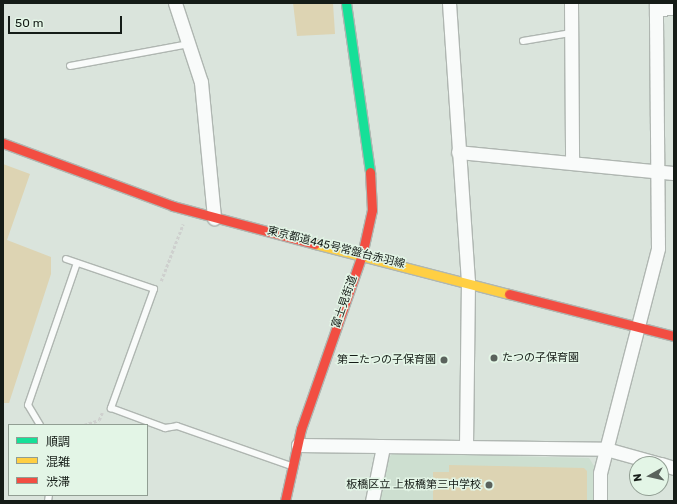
<!DOCTYPE html>
<html>
<head>
<meta charset="utf-8">
<style>
  body { margin:0 }
  #map { position:relative; width:677px; height:504px; overflow:hidden; background:#dae4dc; font-family:Rubik,"Noto Sans JP",sans-serif }
  div>[style] { position:absolute }
  .built>* { inset:0; background:#cddfd0 }
  .green>* { inset:0; background:#ddd4b3 }
  .path>* { height:2.5px; margin-top:-1.25px; transform-origin:0; background:repeating-linear-gradient(90deg,#ced0ce 0 3px,transparent 0 5px) }
  .roads { filter:drop-shadow(1px 0 #afb6b1) drop-shadow(-1px 0 #afb6b1) drop-shadow(0 1px #afb6b1) drop-shadow(0 -1px #afb6b1) }
  .lane>* { height:6px; margin:-3px; padding:0 3px; transform-origin:3px; border-radius:3px; background:#f9fbfa }
  .street>* { height:13px; margin:-6.5px; padding:0 6.5px; transform-origin:6.5px; border-radius:6.5px; background:#f9fbfa }
  .fast>* { height:9px; margin:-4.5px; padding:0 4.5px; transform-origin:4.5px; border-radius:4.5px; background:#16e098 }
  .slow>* { height:9px; margin:-4.5px; padding:0 4.5px; transform-origin:4.5px; border-radius:4.5px; background:#ffcf43 }
  .jam>* { height:9px; margin:-4.5px; padding:0 4.5px; transform-origin:4.5px; border-radius:4.5px; background:#f24e42 }
  .dots>* { width:11px; height:11px; translate:-50% -50%; box-sizing:border-box; border:2px solid #e3f5e6; border-radius:50% }
  span { translate:-50% -50%; white-space:nowrap; text-align:center; line-height:1.15; -webkit-text-stroke:3px #e3f5e6; paint-order:stroke }
  .street-label { font-size:11px; color:#151c17 }
  .poi-label { font-size:11px; color:#151c17 }
  .left { translate:0 -50%; text-align:left }
  .right { translate:-100% -50%; text-align:right }
  .frame { position:absolute; inset:0; border:4px solid #151c17; pointer-events:none }
  .legend { position:absolute; left:8px; top:424px; width:140px; height:72px; box-sizing:border-box; background:#e3f5e6; border:1px solid #919e93; margin:0; padding:5px 7px; list-style:none; font-size:12px; color:#151c17 }
  .legend li { display:flex; align-items:center; gap:8px; height:20px }
  .legend b { width:20px; border:1px solid #919e93 }
  .north { position:absolute; left:629px; top:456px; width:40px; height:40px; box-sizing:border-box; background:#e3f5e6; border:1px solid #919e93; border-radius:50%; rotate:262deg; font-size:11px; font-weight:700; line-height:16px; text-align:center; color:#151c17 }
  .north::after { content:''; display:block; margin:auto; width:14px; height:18px; background:#5a625c; clip-path:polygon(50% 0,100% 100%,50% 72%,0 100%) }
  .scale { position:absolute; left:8px; top:16px; width:114px; height:18px; box-sizing:border-box; border:2px solid #151c17; border-top:0; padding-left:5px; font-size:12px; line-height:14px; white-space:nowrap; color:#151c17; -webkit-text-stroke:3px #e3f5e6; paint-order:stroke }
</style>
</head>
<body>
<div id="map">
  <div class="built">
    <i style="clip-path:polygon(393px 453px,589px 458px,596px 469px,595px 501px,379px 501px,386px 461px)"></i>
  </div>
  <div class="green">
    <i style="clip-path:polygon(293px 3px,333px 3px,335px 34px,297px 36px)"></i>
    <i style="clip-path:polygon(3px 164px,30px 174px,7px 240px,51px 257px,51px 274px,9px 403px,3px 403px)"></i>
    <i style="clip-path:polygon(449px 465px,584px 468px,587px 471px,587px 501px,433px 501px,433px 472px,449px 472px)"></i>
  </div>
  <div class="path">
    <i style="left:161px;top:281px;width:61px;rotate:-68.9deg"></i>
    <i style="left:84px;top:425px;width:16px;rotate:-18deg"></i>
    <i style="left:99px;top:420px;width:8px;rotate:-67deg"></i>
  </div>
  <div class="roads">
    <div class="lane">
      <i style="left:523px;top:41px;width:49px;rotate:-9.5deg"></i>
      <i style="left:70px;top:66px;width:121px;rotate:-10.5deg"></i>
      <i style="left:66px;top:259px;width:93px;rotate:18.8deg"></i>
      <i style="left:154px;top:289px;width:127px;rotate:109.9deg"></i>
      <i style="left:111px;top:408px;width:58px;rotate:20.3deg"></i>
      <i style="left:165px;top:428px;width:12px;rotate:-9deg"></i>
      <i style="left:177px;top:426px;width:121px;rotate:19.3deg"></i>
      <i style="left:40px;top:425px;width:23px;rotate:-121deg"></i>
      <i style="left:28px;top:405px;width:150px;rotate:-71deg"></i>
      <i style="left:48px;top:501px;width:6px;rotate:-81deg"></i>
    </div>
    <div class="street">
      <i style="left:175px;top:3px;width:83px;rotate:71.8deg"></i>
      <i style="left:201px;top:82px;width:137px;rotate:84.5deg"></i>
      <i style="left:449px;top:3px;width:279px;rotate:86.1deg"></i>
      <i style="left:468px;top:281px;width:165px;rotate:90.7deg"></i>
      <i style="left:571px;top:3px;width:160px;rotate:89.6deg"></i>
      <i style="left:657px;top:9px;width:17px;rotate:-3deg"></i>
      <i style="left:458px;top:152px;width:217px;rotate:5.6deg"></i>
      <i style="left:298px;top:445px;width:308px;rotate:0.7deg"></i>
      <i style="left:606px;top:449px;width:56px;rotate:15.5deg"></i>
      <i style="left:661px;top:464px;width:14px;rotate:17deg"></i>
      <i style="left:372px;top:501px;width:55px;rotate:-78.5deg"></i>
      <i style="left:600px;top:501px;width:28px;rotate:-90deg"></i>
      <i style="left:600px;top:473px;width:232px;rotate:-75.5deg"></i>
      <i style="left:658px;top:248px;width:245px;rotate:-90.5deg"></i>
    </div>
    <div class="fast">
      <i style="left:346px;top:3px;width:171px;rotate:81.9deg"></i>
    </div>
    <div class="slow">
      <i style="left:315px;top:244px;width:200px;rotate:14.5deg"></i>
    </div>
    <div class="jam">
      <i style="left:3px;top:143px;width:181px;rotate:20.3deg"></i>
      <i style="left:173px;top:206px;width:147px;rotate:15deg"></i>
      <i style="left:509px;top:294px;width:170px;rotate:14.3deg"></i>
      <i style="left:285px;top:501px;width:74px;rotate:-77.5deg"></i>
      <i style="left:301px;top:429px;width:184px;rotate:-70.7deg"></i>
      <i style="left:362px;top:255px;width:46px;rotate:-77.5deg"></i>
      <i style="left:372px;top:210px;width:38px;rotate:-93deg"></i>
    </div>
  </div>
  <div class="dots">
    <i style="left:494px;top:358px;background:#5a625c"></i>
    <i style="left:444px;top:360px;background:#5a625c"></i>
    <i style="left:489px;top:485px;background:#5a625c"></i>
  </div>
  <div class="street-label">
    <span style="left:336px;top:248px;rotate:14deg">東京都道445号常盤台赤羽線</span>
    <span style="left:345px;top:302px;rotate:-71deg">富士見街道</span>
  </div>
  <div class="poi-label">
    <span class="left" style="left:502px;top:358px">たつの子保育園</span>
    <span class="right" style="left:436px;top:360px">第二たつの子保育園</span>
    <span class="right" style="left:481px;top:485px">板橋区立 上板橋第三中学校</span>
  </div>
  <div class="frame"></div>
  <ul class="legend">
  <li><b style="height:5px;background:#16e098"></b>順調</li>
  <li><b style="height:5px;background:#ffcf43"></b>混雑</li>
  <li><b style="height:5px;background:#f24e42"></b>渋滞</li>
  </ul>
  <div class="north">N</div>
  <div class="scale">50 m</div>
</div>
</body>
</html>
